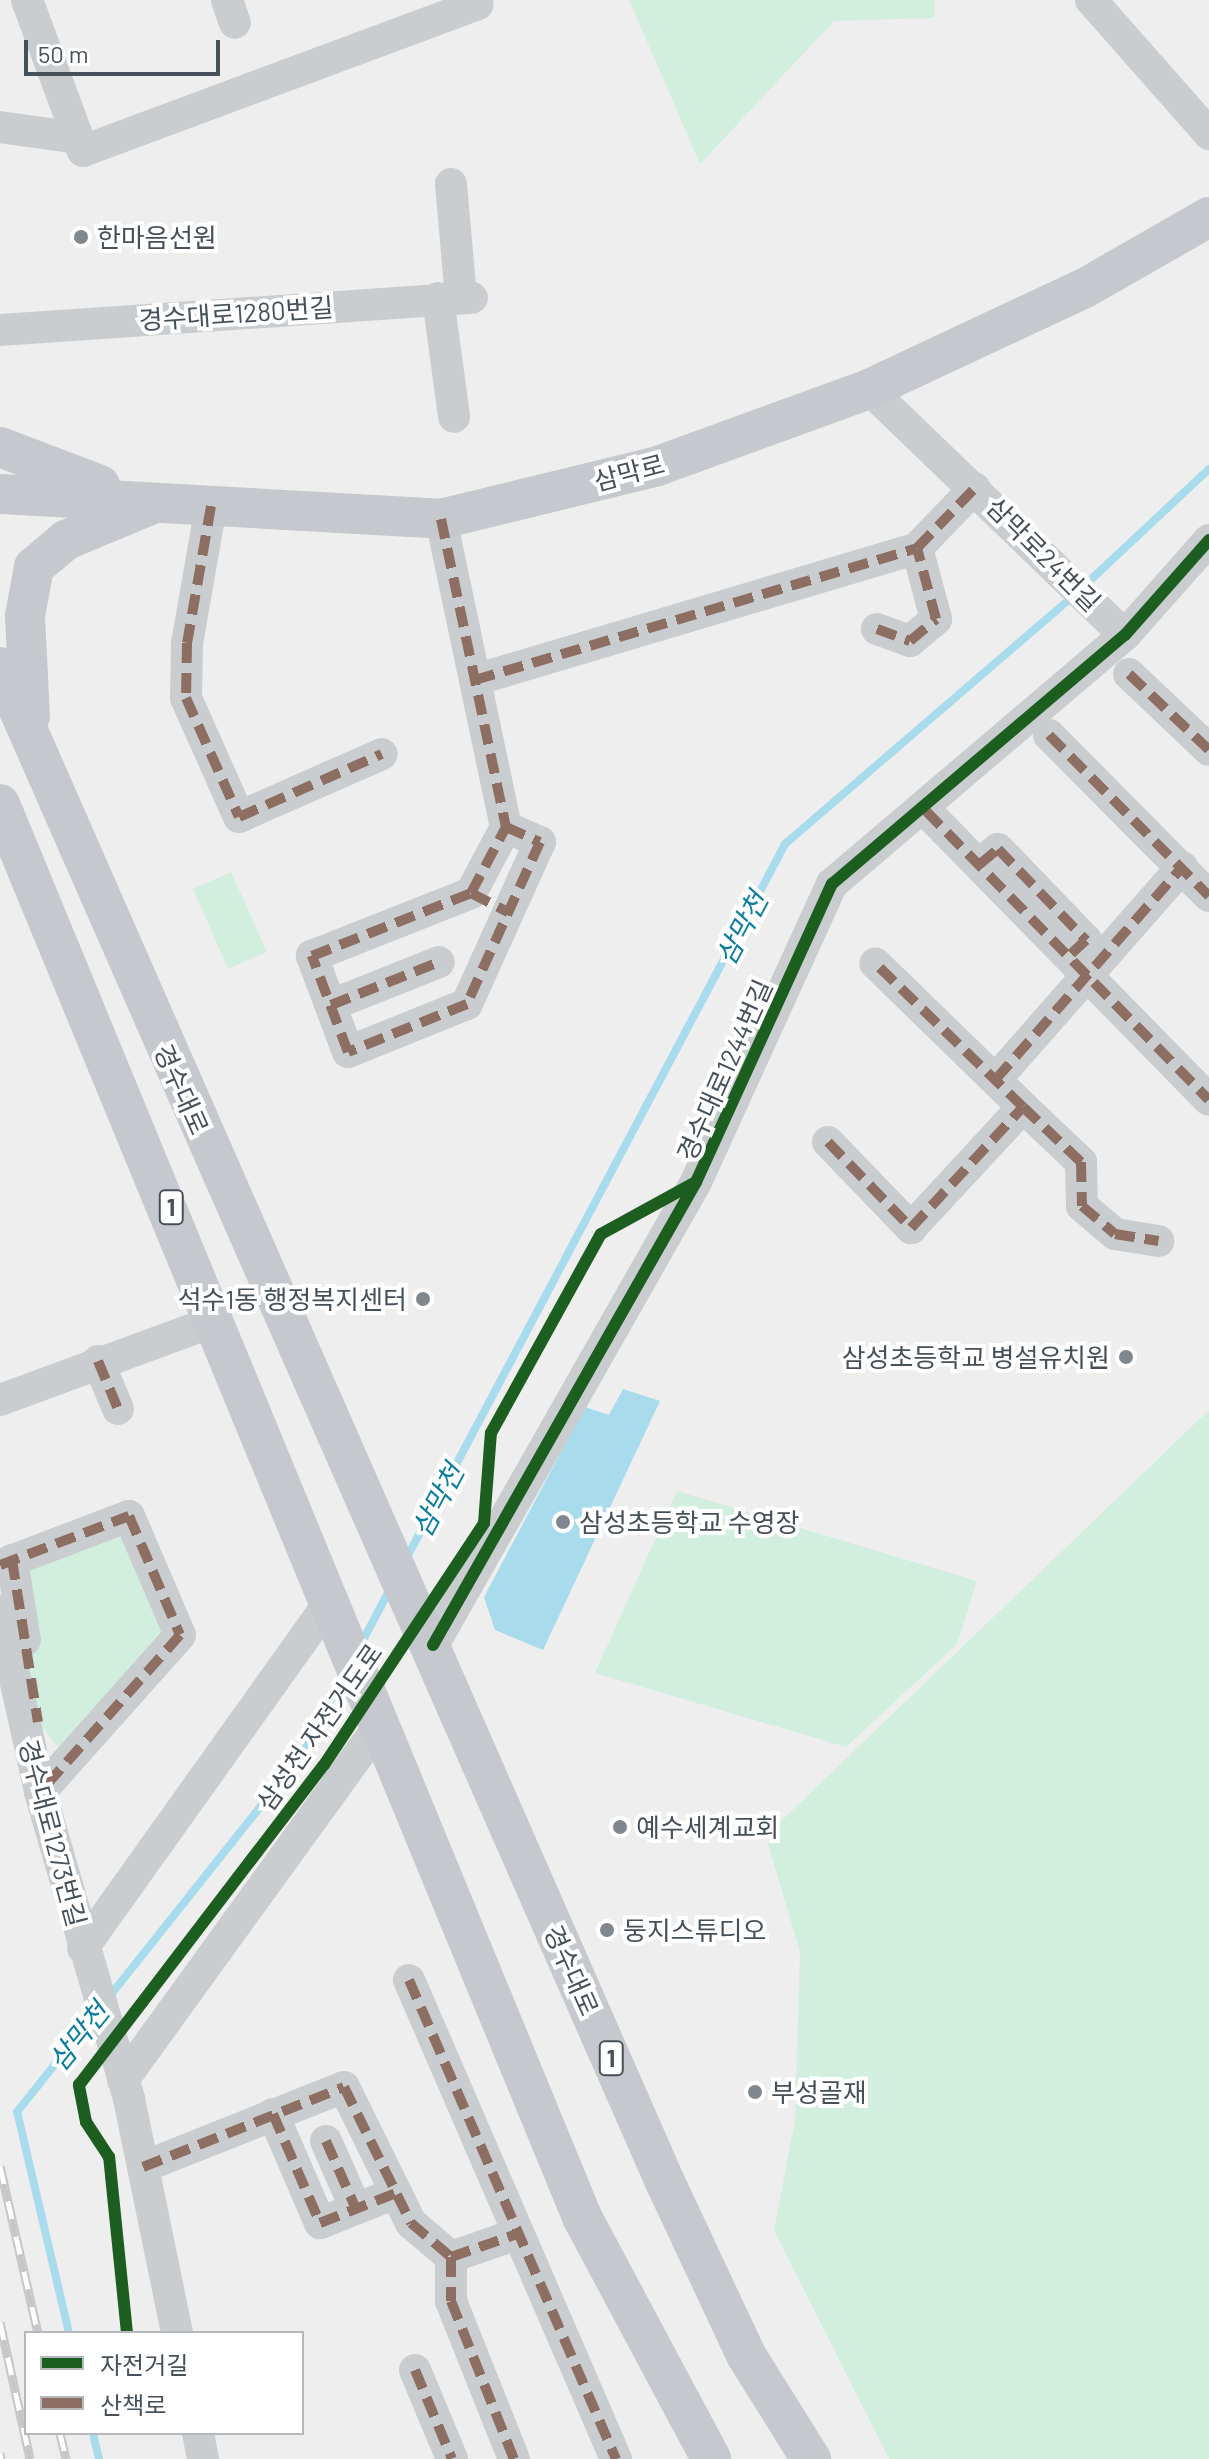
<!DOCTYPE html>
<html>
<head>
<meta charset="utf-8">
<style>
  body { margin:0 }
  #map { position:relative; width:1209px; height:2459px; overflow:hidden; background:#efeeee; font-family:Barlow,"Noto Sans KR",sans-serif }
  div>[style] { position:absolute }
  .green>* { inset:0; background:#d2eede }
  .water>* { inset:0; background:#a8dcec }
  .stream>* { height:8px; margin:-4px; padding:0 4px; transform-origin:4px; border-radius:4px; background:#a8dcec }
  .minor>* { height:32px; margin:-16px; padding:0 16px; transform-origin:16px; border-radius:16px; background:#cacdcf }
  .major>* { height:40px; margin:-20px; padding:0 20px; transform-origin:20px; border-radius:20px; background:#c5c9cd }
  .rail>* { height:9px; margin-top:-4.5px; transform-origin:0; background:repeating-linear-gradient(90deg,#fff 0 18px,#c4c6c8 0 36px); box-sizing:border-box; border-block:2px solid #c4c6c8 }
  .quiet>* { height:10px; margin-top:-5px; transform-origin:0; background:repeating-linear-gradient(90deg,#8d6e63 0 20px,transparent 0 30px) }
  .cycleway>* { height:12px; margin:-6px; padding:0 6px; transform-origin:6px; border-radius:6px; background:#1b5e20 }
  .dots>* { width:22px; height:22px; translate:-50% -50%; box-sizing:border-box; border:4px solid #fff; border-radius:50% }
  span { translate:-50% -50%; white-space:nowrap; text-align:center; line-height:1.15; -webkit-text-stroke:8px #fff; paint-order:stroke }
  .shield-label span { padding:2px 6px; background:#fff; border:2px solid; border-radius:6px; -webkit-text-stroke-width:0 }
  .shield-label { font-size:24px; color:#46505a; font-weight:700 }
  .poi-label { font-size:26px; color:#46505a }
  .left { translate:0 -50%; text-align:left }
  .right { translate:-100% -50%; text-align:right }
  .street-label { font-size:26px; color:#46505a }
  .water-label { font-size:28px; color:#0d7d9f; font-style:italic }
  .legend { position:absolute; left:24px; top:2331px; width:280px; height:104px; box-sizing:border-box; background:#fff; border:2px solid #b5b9bd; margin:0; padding:10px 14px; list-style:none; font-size:24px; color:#46505a }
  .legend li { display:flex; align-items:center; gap:16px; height:40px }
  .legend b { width:40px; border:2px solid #b5b9bd }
  .scale { position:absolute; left:24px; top:40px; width:196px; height:36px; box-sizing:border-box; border:4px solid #46505a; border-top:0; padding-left:10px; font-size:24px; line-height:28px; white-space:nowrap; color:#46505a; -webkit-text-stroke:6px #fff; paint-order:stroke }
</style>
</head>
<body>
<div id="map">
  <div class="green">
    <i style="clip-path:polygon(629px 0,935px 0,934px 18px,834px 21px,700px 164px)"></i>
    <i style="clip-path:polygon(231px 872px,267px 952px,228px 969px,193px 889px)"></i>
    <i style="clip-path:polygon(1209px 1410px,1209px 2459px,889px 2459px,774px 2230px,795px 2121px,800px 1952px,768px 1844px,777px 1825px)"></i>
    <i style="clip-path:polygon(677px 1491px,977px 1581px,957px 1644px,846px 1747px,595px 1673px)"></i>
    <i style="clip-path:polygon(129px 1516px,180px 1635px,67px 1758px,38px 1722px,12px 1560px)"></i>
  </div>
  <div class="water">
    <i style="clip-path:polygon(623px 1389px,660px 1401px,543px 1650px,495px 1630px,484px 1597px,585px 1407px,609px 1415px)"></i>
  </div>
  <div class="stream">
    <i style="left:1084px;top:586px;width:171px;rotate:-43.1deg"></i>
    <i style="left:406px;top:1559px;width:809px;rotate:-62.07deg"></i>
    <i style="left:785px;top:844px;width:381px;rotate:-40.7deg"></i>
    <i style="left:361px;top:1644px;width:62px;rotate:-62.2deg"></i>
    <i style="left:109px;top:1997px;width:308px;rotate:-51.5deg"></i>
    <i style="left:301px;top:1756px;width:94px;rotate:-62.1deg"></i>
    <i style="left:69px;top:2333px;width:227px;rotate:-103.2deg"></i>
    <i style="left:17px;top:2112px;width:125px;rotate:-51.5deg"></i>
    <i style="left:93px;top:2433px;width:27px;rotate:77deg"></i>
  </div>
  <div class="minor">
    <i style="left:27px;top:0;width:161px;rotate:69.7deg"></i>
    <i style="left:83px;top:151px;width:421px;rotate:-20.4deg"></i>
    <i style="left:227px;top:0;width:24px;rotate:71deg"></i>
    <i style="left:1091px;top:0;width:179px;rotate:48.6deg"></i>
    <i style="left:0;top:127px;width:79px;rotate:8deg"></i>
    <i style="left:451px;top:184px;width:114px;rotate:85deg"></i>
    <i style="left:438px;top:298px;width:120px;rotate:82.3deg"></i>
    <i style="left:0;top:330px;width:473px;rotate:-3.9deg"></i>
    <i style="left:869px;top:389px;width:355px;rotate:43.9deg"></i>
    <i style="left:211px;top:506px;width:139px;rotate:99.9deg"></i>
    <i style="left:187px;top:643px;width:55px;rotate:91deg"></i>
    <i style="left:186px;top:698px;width:130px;rotate:66deg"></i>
    <i style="left:239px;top:817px;width:156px;rotate:-23.8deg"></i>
    <i style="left:441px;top:519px;width:315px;rotate:78.1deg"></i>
    <i style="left:506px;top:827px;width:37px;rotate:24deg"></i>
    <i style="left:540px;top:842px;width:178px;rotate:114.3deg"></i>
    <i style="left:467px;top:1004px;width:128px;rotate:158deg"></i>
    <i style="left:348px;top:1052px;width:103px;rotate:-110.6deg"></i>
    <i style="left:312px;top:956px;width:171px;rotate:-21.6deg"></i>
    <i style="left:471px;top:893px;width:75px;rotate:-62.1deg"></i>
    <i style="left:877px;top:629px;width:35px;rotate:20deg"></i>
    <i style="left:910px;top:641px;width:34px;rotate:-40deg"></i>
    <i style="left:936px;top:619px;width:73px;rotate:-105deg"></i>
    <i style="left:1129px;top:674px;width:110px;rotate:43.5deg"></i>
    <i style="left:475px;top:680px;width:461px;rotate:-16.6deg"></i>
    <i style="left:917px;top:548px;width:83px;rotate:-46deg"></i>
    <i style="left:1049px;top:735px;width:227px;rotate:45.2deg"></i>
    <i style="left:926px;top:811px;width:404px;rotate:45.6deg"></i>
    <i style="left:980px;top:864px;width:23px;rotate:-40deg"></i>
    <i style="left:998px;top:849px;width:127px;rotate:46deg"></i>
    <i style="left:1086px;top:940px;width:23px;rotate:137deg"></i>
    <i style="left:331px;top:1005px;width:116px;rotate:-21.7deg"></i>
    <i style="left:996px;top:1079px;width:282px;rotate:-48.7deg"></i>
    <i style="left:1023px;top:1107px;width:80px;rotate:43.5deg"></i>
    <i style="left:1081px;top:1162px;width:44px;rotate:88.7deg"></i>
    <i style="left:1082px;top:1206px;width:43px;rotate:40.3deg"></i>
    <i style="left:1115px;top:1234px;width:44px;rotate:9.2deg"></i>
    <i style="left:828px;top:1142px;width:120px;rotate:46deg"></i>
    <i style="left:911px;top:1228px;width:165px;rotate:-47.2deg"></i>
    <i style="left:1023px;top:1107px;width:206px;rotate:-135.8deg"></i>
    <i style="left:98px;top:1361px;width:52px;rotate:67.4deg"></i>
    <i style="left:0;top:1400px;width:229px;rotate:-20.2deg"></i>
    <i style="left:12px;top:1560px;width:81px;rotate:80.8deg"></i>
    <i style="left:0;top:1565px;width:138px;rotate:-20.8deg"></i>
    <i style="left:129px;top:1516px;width:129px;rotate:66.8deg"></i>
    <i style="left:180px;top:1635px;width:210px;rotate:131.7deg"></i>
    <i style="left:0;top:1611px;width:185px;rotate:77.5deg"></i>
    <i style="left:40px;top:1792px;width:320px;rotate:73.8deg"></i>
    <i style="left:129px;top:2099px;width:239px;rotate:78.4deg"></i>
    <i style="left:433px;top:1645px;width:532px;rotate:-60.4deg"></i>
    <i style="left:696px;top:1182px;width:328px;rotate:-65.5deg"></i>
    <i style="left:832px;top:884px;width:385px;rotate:-40.4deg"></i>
    <i style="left:1125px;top:635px;width:127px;rotate:-48.5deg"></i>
    <i style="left:83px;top:1948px;width:420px;rotate:-54.5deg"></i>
    <i style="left:409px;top:1980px;width:522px;rotate:66.63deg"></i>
    <i style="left:123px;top:2080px;width:432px;rotate:-54.1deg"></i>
    <i style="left:273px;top:2114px;width:119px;rotate:66.7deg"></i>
    <i style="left:320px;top:2223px;width:82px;rotate:-21.5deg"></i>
    <i style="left:326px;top:2141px;width:74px;rotate:66.2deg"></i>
    <i style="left:143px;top:2167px;width:216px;rotate:-21.7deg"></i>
    <i style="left:344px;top:2087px;width:152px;rotate:63.8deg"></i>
    <i style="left:411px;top:2223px;width:52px;rotate:40.4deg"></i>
    <i style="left:451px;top:2257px;width:44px;rotate:90deg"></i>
    <i style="left:451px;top:2301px;width:170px;rotate:68.3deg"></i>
    <i style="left:451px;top:2257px;width:70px;rotate:-19.2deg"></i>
    <i style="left:415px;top:2370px;width:96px;rotate:67.4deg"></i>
    <i style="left:198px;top:2433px;width:26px;rotate:79deg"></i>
  </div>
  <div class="major">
    <i style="left:0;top:447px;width:107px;rotate:20.8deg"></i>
    <i style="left:0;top:494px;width:442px;rotate:3.2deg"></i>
    <i style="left:441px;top:519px;width:220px;rotate:-13.7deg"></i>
    <i style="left:655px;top:467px;width:228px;rotate:-20deg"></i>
    <i style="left:869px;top:389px;width:238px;rotate:-25.1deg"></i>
    <i style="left:1085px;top:288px;width:143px;rotate:-29.8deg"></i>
    <i style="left:0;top:667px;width:1657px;rotate:66.3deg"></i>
    <i style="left:666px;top:2184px;width:189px;rotate:64.9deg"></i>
    <i style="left:746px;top:2355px;width:123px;rotate:58deg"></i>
    <i style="left:30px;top:716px;width:100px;rotate:-92.9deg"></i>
    <i style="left:25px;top:616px;width:50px;rotate:-79.6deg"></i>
    <i style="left:34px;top:567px;width:42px;rotate:-40.2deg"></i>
    <i style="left:66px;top:540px;width:91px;rotate:-22.6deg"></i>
    <i style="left:0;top:804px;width:1528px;rotate:67.61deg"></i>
    <i style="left:582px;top:2217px;width:274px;rotate:61.9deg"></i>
  </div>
  <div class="rail">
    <i style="left:0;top:2166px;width:171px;rotate:77.2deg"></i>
    <i style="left:0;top:2322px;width:140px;rotate:77.6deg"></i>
    <i style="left:60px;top:2433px;width:27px;rotate:77deg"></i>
    <i style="left:0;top:2453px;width:6px;rotate:81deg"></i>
  </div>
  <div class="quiet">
    <i style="left:211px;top:506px;width:139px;rotate:99.9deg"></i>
    <i style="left:187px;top:643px;width:55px;rotate:91deg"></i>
    <i style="left:186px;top:698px;width:130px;rotate:66deg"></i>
    <i style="left:239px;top:817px;width:156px;rotate:-23.8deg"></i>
    <i style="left:441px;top:519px;width:315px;rotate:78.1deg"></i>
    <i style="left:506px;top:827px;width:37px;rotate:24deg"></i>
    <i style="left:540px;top:842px;width:178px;rotate:114.3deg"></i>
    <i style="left:467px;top:1004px;width:128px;rotate:158deg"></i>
    <i style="left:348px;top:1052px;width:103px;rotate:-110.6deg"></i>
    <i style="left:312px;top:956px;width:171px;rotate:-21.6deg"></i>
    <i style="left:471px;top:893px;width:75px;rotate:-62.1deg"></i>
    <i style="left:877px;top:629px;width:35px;rotate:20deg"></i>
    <i style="left:910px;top:641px;width:34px;rotate:-40deg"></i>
    <i style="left:936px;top:619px;width:73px;rotate:-105deg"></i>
    <i style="left:1129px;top:674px;width:110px;rotate:43.5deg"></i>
    <i style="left:475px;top:680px;width:461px;rotate:-16.6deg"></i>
    <i style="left:917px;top:548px;width:83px;rotate:-46deg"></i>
    <i style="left:1049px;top:735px;width:227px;rotate:45.2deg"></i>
    <i style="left:926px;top:811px;width:404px;rotate:45.6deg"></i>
    <i style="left:980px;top:864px;width:23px;rotate:-40deg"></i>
    <i style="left:998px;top:849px;width:127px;rotate:46deg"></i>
    <i style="left:1086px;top:940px;width:23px;rotate:137deg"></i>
    <i style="left:471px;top:893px;width:42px;rotate:27.2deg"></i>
    <i style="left:331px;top:1005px;width:116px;rotate:-21.7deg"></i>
    <i style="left:996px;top:1079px;width:282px;rotate:-48.7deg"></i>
    <i style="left:1023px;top:1107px;width:80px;rotate:43.5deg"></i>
    <i style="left:1081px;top:1162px;width:44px;rotate:88.7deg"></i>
    <i style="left:1082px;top:1206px;width:43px;rotate:40.3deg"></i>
    <i style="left:1115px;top:1234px;width:44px;rotate:9.2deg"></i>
    <i style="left:828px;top:1142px;width:120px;rotate:46deg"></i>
    <i style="left:911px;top:1228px;width:165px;rotate:-47.2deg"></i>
    <i style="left:1023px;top:1107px;width:206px;rotate:-135.8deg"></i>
    <i style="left:98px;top:1361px;width:52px;rotate:67.4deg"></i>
    <i style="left:12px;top:1560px;width:164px;rotate:80.9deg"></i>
    <i style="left:0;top:1565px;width:138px;rotate:-20.8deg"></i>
    <i style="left:129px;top:1516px;width:129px;rotate:66.8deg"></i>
    <i style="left:180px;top:1635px;width:210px;rotate:131.7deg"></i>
    <i style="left:409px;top:1980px;width:522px;rotate:66.63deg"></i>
    <i style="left:273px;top:2114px;width:119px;rotate:66.7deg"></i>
    <i style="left:320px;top:2223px;width:82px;rotate:-21.5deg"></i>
    <i style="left:326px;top:2141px;width:74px;rotate:66.2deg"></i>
    <i style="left:143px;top:2167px;width:216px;rotate:-21.7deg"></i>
    <i style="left:344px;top:2087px;width:152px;rotate:63.8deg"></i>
    <i style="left:411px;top:2223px;width:52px;rotate:40.4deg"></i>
    <i style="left:451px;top:2257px;width:44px;rotate:90deg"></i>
    <i style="left:451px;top:2301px;width:170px;rotate:68.3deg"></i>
    <i style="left:451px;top:2257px;width:70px;rotate:-19.2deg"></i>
    <i style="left:415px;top:2370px;width:96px;rotate:67.4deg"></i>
  </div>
  <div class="cycleway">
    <i style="left:433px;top:1645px;width:532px;rotate:-60.4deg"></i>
    <i style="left:696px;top:1182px;width:328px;rotate:-65.5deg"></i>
    <i style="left:832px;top:884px;width:385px;rotate:-40.4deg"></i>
    <i style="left:1125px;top:635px;width:127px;rotate:-48.5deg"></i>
    <i style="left:127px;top:2333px;width:177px;rotate:-95.8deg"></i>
    <i style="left:109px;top:2157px;width:42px;rotate:-123.3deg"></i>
    <i style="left:86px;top:2122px;width:38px;rotate:-101deg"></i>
    <i style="left:79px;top:2085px;width:403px;rotate:-52.6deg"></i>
    <i style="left:324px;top:1765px;width:290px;rotate:-56.5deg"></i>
    <i style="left:484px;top:1523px;width:90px;rotate:-85.6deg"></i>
    <i style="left:491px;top:1433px;width:227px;rotate:-61.1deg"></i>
    <i style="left:601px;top:1234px;width:108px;rotate:-28.7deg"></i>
  </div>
  <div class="dots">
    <i style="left:81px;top:237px;background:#81878e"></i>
    <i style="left:423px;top:1299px;background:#81878e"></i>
    <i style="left:1126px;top:1357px;background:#81878e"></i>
    <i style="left:563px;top:1522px;background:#81878e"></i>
    <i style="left:620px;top:1827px;background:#81878e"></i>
    <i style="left:607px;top:1930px;background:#81878e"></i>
    <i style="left:755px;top:2092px;background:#81878e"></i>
  </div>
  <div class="shield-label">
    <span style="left:171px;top:1207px">1</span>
    <span style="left:611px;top:2058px">1</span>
  </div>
  <div class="poi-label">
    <span class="left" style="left:97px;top:237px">한마음선원</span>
    <span class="right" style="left:407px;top:1299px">석수1동 행정복지센터</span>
    <span class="right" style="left:1110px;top:1357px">삼성초등학교 병설유치원</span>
    <span class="left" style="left:579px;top:1522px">삼성초등학교 수영장</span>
    <span class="left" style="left:636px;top:1827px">예수세계교회</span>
    <span class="left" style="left:623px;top:1930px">둥지스튜디오</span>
    <span class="left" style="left:771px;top:2092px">부성골재</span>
  </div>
  <div class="street-label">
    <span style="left:236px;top:313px;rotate:-4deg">경수대로1280번길</span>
    <span style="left:629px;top:472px;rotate:-15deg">삼막로</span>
    <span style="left:1044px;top:554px;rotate:45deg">삼막로24번길</span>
    <span style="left:724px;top:1070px;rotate:-66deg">경수대로1244번길</span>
    <span style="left:182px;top:1089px;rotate:66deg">경수대로</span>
    <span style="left:319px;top:1727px;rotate:-55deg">삼성천 자전거도로</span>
    <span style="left:53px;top:1833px;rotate:75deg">경수대로1273번길</span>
    <span style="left:572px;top:1970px;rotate:66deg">경수대로</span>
  </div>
  <div class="water-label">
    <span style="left:741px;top:928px;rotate:-62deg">삼막천</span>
    <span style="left:437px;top:1500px;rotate:-62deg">삼막천</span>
    <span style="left:78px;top:2036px;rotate:-51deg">삼막천</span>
  </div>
  <ul class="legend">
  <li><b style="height:10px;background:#1b5e20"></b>자전거길</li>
  <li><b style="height:10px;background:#8d6e63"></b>산책로</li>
  </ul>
  <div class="scale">50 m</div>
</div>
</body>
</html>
